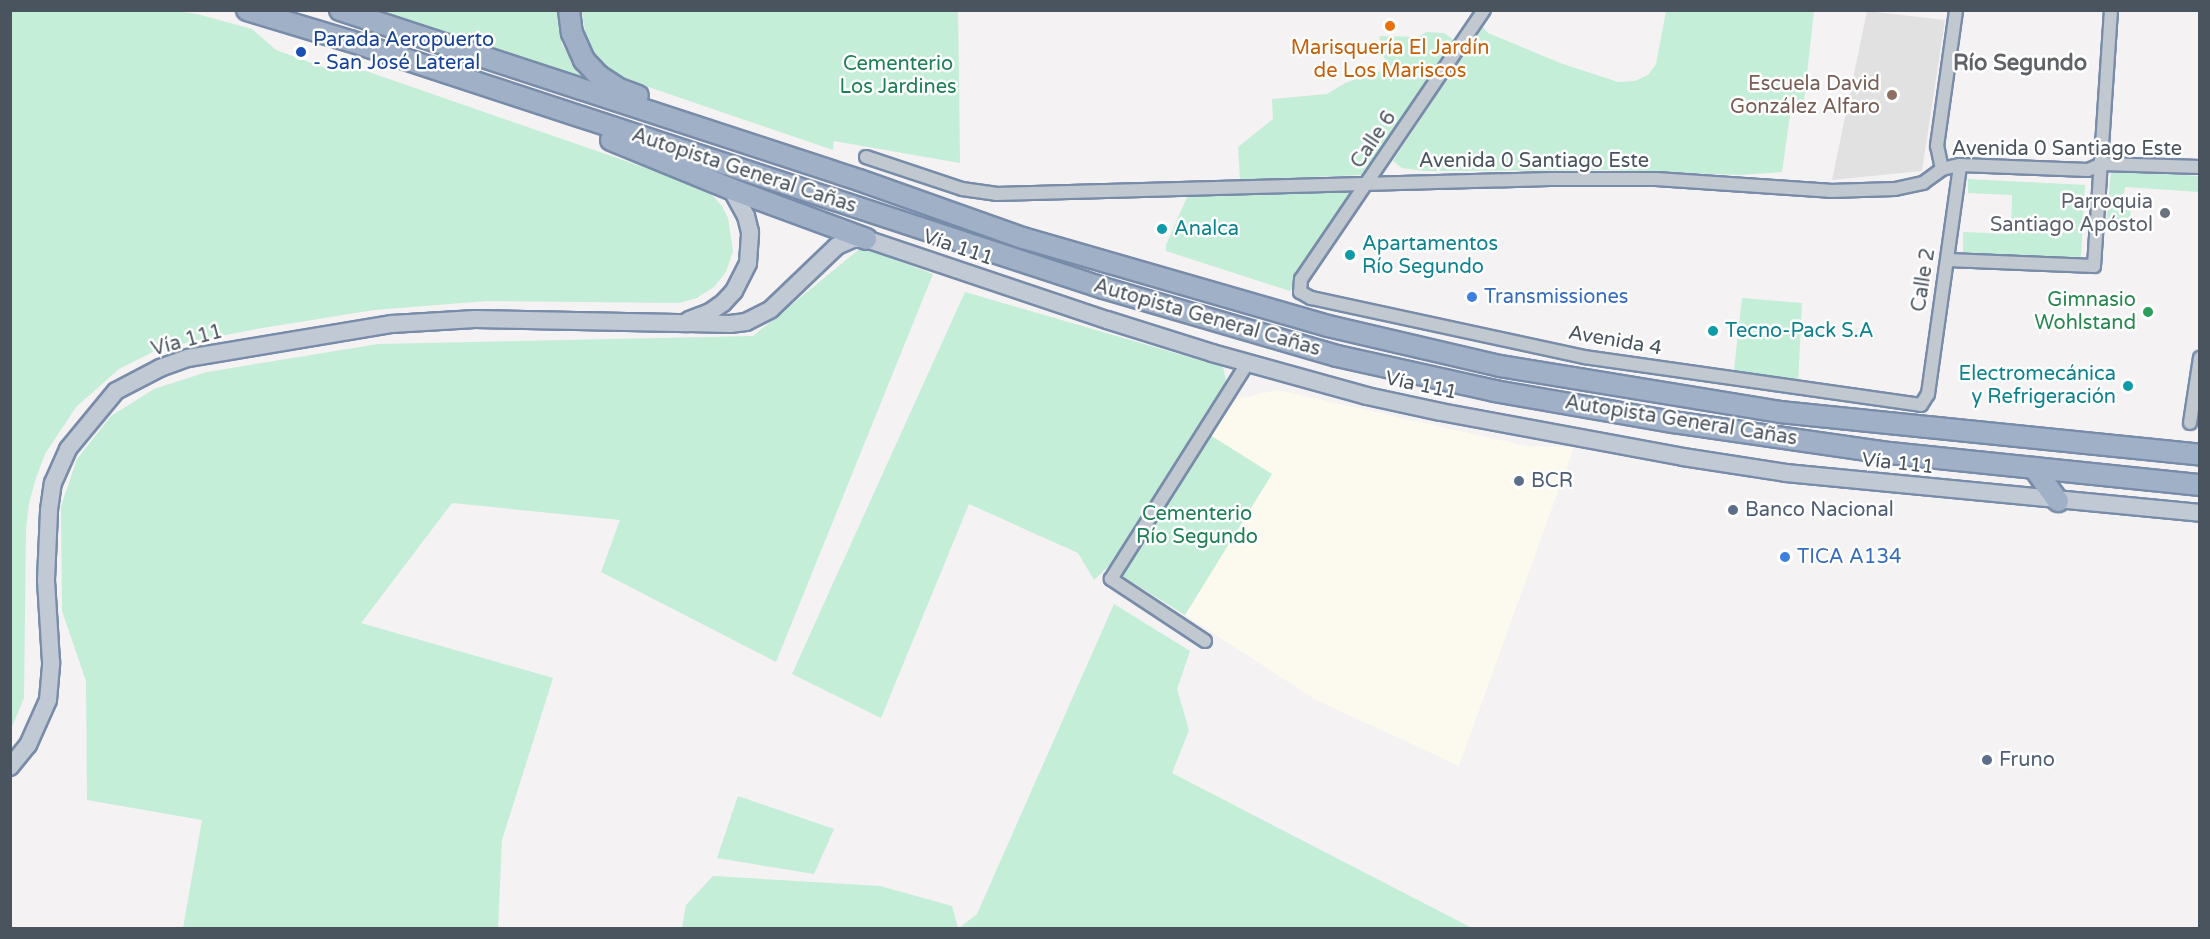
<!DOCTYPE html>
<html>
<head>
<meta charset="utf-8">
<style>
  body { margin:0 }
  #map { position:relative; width:2210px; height:939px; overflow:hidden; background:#f4f2f2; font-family:"Varela Round",sans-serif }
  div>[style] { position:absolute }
  .commercial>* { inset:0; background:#fcf9ee }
  .education>* { inset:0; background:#e2e1e1 }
  .green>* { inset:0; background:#c4eed7 }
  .roads { filter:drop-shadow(2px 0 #788caa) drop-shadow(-2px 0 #788caa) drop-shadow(0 2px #788caa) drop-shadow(0 -2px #788caa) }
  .minor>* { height:12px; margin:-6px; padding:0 6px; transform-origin:6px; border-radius:6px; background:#c1c8d0 }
  .secondary>* { height:16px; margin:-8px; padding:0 8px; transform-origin:8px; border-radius:8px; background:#c1c9d4 }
  .trunk>* { height:20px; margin:-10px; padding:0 10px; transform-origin:10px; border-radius:10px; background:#a0b0c6 }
  .dots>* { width:16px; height:16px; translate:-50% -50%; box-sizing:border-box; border:3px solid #fff; border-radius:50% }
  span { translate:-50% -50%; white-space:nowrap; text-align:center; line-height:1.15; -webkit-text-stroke:5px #fff; paint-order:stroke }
  .transit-label { font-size:20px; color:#164399 }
  .left { translate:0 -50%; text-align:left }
  .food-label { font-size:20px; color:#c56008 }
  .park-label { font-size:20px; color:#1c7f55 }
  .education-label { font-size:20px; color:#785e54 }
  .right { translate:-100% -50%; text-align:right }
  .street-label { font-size:20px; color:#4a545f }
  .worship-label { font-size:20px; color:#5b616d }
  .culture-label { font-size:20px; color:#0d838f }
  .shop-label { font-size:20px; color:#366cbe }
  .leisure-label { font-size:20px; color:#27864d }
  .service-label { font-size:20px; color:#4e5e75 }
  .quarter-label { font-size:22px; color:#5f6267; font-weight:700 }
  .frame { position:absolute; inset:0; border:12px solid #4a545f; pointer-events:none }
</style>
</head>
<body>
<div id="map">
  <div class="commercial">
    <i style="clip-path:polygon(1278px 390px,1526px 446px,1574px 447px,1459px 766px,1316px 700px,1185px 615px,1272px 474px,1210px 435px,1237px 399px)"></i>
  </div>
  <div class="education">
    <i style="clip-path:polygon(1867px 11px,1945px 20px,1922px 171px,1832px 180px)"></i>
  </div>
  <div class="green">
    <i style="clip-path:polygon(11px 11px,175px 11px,197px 14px,252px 29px,276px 50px,331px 70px,366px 71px,692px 184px,710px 193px,722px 206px,728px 218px,733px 251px,726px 272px,714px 287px,697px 298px,679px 303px,487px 301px,374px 310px,256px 329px,161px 348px,119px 369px,76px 407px,45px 454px,36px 478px,29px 503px,26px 529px,24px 698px,11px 729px)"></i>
    <i style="clip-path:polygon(378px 11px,557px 11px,562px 44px,582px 78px)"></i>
    <i style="clip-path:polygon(582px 11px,958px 11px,960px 163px,834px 141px,833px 150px,628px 80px,603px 64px,591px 48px,585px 32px)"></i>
    <i style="clip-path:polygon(1666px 11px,1814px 11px,1804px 100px,1791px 108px,1782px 172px,1738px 175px,1606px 170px,1425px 171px,1402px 168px,1393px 161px,1482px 26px,1488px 33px,1560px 63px,1618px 82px,1635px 81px,1648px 75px,1656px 64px)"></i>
    <i style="clip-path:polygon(1426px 32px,1444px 33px,1455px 41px,1369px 171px,1361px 175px,1240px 180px,1238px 147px,1273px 119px,1272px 99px,1327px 94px,1345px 83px,1387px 69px,1379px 36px,1418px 37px)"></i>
    <i style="clip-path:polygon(2111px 171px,2199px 176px,2199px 192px,2125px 187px,2123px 198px,2131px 201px,2130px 224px,2126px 224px,2125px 228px,2106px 226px)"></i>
    <i style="clip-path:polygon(1968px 179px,2085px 185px,2081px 258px,1963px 253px,1963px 232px,2011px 234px,2012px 195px,1968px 193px)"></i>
    <i style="clip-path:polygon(1356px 185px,1359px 190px,1290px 291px,1166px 251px,1166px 245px,1188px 195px,1191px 194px)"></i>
    <i style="clip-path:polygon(862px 247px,933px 274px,776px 662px,601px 572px,620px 520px,452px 503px,361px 623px,553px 678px,502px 840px,498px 928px,183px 928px,202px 820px,87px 800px,86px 681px,62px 611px,61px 506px,77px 459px,111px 416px,154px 389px,207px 372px,378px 344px,753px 336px)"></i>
    <i style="clip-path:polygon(965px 292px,1223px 367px,1227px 384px,1110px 565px,1094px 580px,1078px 553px,969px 504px,881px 718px,792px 674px)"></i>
    <i style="clip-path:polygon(1742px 298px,1802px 303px,1798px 384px,1734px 370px)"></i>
    <i style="clip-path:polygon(1210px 435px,1272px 474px,1185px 615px,1122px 576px)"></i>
    <i style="clip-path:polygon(1114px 604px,1190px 651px,1177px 689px,1189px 730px,1172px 773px,1472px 928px,959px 928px,977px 914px)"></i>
    <i style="clip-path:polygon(738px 796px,834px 829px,814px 874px,717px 858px)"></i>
    <i style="clip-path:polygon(713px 876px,880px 886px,952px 906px,958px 928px,682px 928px,686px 905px)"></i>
  </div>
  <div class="roads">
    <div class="minor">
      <i style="left:1484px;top:10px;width:325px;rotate:124.2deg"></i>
      <i style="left:1301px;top:279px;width:13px;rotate:94deg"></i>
      <i style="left:1300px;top:292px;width:13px;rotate:29deg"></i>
      <i style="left:1311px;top:298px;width:279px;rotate:12.2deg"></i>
      <i style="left:1584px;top:357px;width:340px;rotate:8.1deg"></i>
      <i style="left:1921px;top:405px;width:13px;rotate:-58deg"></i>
      <i style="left:1928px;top:394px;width:231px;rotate:-82deg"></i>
      <i style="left:866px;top:157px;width:101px;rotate:18.4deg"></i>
      <i style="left:962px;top:189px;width:34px;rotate:8deg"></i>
      <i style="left:996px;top:194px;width:554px;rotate:-1.55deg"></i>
      <i style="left:1550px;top:179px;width:106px"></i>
      <i style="left:1656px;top:179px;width:174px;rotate:3.9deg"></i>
      <i style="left:1830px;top:191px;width:65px;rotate:-1.8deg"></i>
      <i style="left:1895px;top:189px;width:29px;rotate:-12deg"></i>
      <i style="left:1923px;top:183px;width:24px;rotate:-36deg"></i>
      <i style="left:1942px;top:169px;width:18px;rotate:-13deg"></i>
      <i style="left:1960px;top:165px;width:128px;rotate:2.2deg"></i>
      <i style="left:2088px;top:170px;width:15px;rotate:-23deg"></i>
      <i style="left:2102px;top:164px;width:98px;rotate:1.8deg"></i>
      <i style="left:1942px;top:169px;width:24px;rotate:-102deg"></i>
      <i style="left:1937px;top:146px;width:137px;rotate:-82deg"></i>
      <i style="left:1948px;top:260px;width:146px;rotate:2.4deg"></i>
      <i style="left:2094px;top:266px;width:257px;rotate:-86.2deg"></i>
      <i style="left:2190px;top:423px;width:66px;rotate:-81.3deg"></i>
      <i style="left:1205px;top:641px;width:113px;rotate:-146.6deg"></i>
      <i style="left:1111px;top:579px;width:257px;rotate:-57.7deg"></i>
    </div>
    <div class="secondary">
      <i style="left:689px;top:320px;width:22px;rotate:-21deg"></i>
      <i style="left:710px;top:312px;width:16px;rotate:-35deg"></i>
      <i style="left:723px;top:303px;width:16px;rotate:-47deg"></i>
      <i style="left:734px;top:291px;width:31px;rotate:-63deg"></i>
      <i style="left:748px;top:263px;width:31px;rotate:-86deg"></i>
      <i style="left:750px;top:232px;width:16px;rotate:-104deg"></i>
      <i style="left:746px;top:216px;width:31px;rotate:-119deg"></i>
      <i style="left:10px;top:767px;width:28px;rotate:-51deg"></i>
      <i style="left:28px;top:745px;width:49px;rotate:-66deg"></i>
      <i style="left:48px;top:700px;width:38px;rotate:-85deg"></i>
      <i style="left:51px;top:662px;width:82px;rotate:-93.5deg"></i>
      <i style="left:46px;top:580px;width:70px;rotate:-87.5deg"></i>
      <i style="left:49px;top:510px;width:27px;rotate:-82deg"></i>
      <i style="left:53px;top:483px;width:37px;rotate:-66deg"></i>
      <i style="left:68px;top:449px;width:75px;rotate:-50.4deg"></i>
      <i style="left:116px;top:391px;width:50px;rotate:-27.6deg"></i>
      <i style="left:160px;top:368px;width:30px;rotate:-20deg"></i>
      <i style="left:188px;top:358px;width:207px;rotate:-9.5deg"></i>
      <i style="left:392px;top:324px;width:83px;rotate:-3.4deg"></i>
      <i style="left:475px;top:319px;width:255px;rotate:1.1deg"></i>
      <i style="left:730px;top:324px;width:16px;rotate:-7deg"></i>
      <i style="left:746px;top:322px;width:28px;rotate:-27deg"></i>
      <i style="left:771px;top:309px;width:91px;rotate:-43.7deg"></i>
      <i style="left:837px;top:246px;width:17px;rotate:-24deg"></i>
      <i style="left:853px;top:239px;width:13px"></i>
      <i style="left:866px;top:239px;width:254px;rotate:18.6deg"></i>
      <i style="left:1107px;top:320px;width:110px;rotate:17.4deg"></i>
      <i style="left:1212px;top:353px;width:161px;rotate:15.5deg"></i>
      <i style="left:1367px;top:396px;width:76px;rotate:12.2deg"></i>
      <i style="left:1441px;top:412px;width:246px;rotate:10.5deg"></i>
      <i style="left:1683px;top:457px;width:104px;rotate:8.8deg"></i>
      <i style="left:1786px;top:473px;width:416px;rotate:5.5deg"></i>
    </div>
    <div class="trunk">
      <i style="left:247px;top:10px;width:108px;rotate:16.8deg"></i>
      <i style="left:350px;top:41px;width:792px;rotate:18.16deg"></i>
      <i style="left:1103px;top:288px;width:244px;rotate:16.2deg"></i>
      <i style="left:1337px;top:356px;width:162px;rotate:12.5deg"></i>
      <i style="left:1495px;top:391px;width:181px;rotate:9.9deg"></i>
      <i style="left:1673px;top:422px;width:209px;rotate:8.2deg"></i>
      <i style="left:1880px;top:452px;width:322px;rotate:5.9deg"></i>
      <i style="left:340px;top:10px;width:546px;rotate:18.14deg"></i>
      <i style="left:859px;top:180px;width:174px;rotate:19.5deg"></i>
      <i style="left:1023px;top:238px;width:317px;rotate:16.1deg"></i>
      <i style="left:1328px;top:326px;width:177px;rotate:13.1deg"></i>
      <i style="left:1500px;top:366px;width:284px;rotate:9.3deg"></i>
      <i style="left:1780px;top:412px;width:422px;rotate:5.8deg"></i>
      <i style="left:569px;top:10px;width:23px;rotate:83deg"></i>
      <i style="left:572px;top:33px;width:30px;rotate:66deg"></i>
      <i style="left:584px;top:60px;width:22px;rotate:47deg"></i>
      <i style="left:599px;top:76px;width:24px;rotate:33deg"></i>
      <i style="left:619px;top:89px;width:20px;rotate:20deg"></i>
      <i style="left:611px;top:140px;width:130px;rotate:22.2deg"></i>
      <i style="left:731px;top:189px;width:144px;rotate:20.3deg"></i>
      <i style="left:2034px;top:468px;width:41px;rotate:54deg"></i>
    </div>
  </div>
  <div class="dots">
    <i style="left:1390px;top:26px;background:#e8710a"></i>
    <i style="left:301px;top:52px;background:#1a4fb4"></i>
    <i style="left:1892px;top:95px;background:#8d6e63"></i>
    <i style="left:2165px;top:213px;background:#6b7280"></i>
    <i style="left:1162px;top:229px;background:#0f9aa8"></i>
    <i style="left:1350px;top:255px;background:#0f9aa8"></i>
    <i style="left:1472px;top:297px;background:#3f7fe0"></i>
    <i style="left:2148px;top:312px;background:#2e9e5b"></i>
    <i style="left:1713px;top:331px;background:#0f9aa8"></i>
    <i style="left:2128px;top:386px;background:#0f9aa8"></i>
    <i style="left:1519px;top:481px;background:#5c6f8a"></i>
    <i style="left:1733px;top:510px;background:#5c6f8a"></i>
    <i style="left:1785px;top:557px;background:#3f7fe0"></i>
    <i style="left:1987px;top:760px;background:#5c6f8a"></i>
  </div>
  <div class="transit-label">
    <span class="left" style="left:313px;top:52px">Parada Aeropuerto<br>- San José Lateral</span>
  </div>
  <div class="food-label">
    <span style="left:1390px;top:60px">Marisquería El Jardín<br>de Los Mariscos</span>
  </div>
  <div class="park-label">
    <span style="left:898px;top:76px">Cementerio<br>Los Jardines</span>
    <span style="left:1197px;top:526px">Cementerio<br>Río Segundo</span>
  </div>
  <div class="education-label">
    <span class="right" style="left:1880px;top:96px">Escuela David<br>González Alfaro</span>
  </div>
  <div class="street-label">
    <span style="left:1374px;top:140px;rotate:-56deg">Calle 6</span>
    <span style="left:2067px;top:149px">Avenida 0 Santiago Este</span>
    <span style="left:1534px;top:161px">Avenida 0 Santiago Este</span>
    <span style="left:744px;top:171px;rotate:18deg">Autopista General Cañas</span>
    <span style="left:958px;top:248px;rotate:19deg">Vía 111</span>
    <span style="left:1924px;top:280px;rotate:-81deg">Calle 2</span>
    <span style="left:1207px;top:318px;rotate:16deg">Autopista General Cañas</span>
    <span style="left:187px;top:341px;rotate:-15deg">Vía 111</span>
    <span style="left:1615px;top:341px;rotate:10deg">Avenida 4</span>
    <span style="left:1421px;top:386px;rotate:12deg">Vía 111</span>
    <span style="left:1681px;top:421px;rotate:9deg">Autopista General Cañas</span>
    <span style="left:1898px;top:464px;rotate:6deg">Vía 111</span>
  </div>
  <div class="worship-label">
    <span class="right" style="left:2153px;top:214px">Parroquia<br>Santiago Apóstol</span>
  </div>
  <div class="culture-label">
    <span class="left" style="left:1174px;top:229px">Analca</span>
    <span class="left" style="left:1362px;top:256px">Apartamentos<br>Río Segundo</span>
    <span class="left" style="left:1725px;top:331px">Tecno-Pack S.A</span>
    <span class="right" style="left:2116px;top:386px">Electromecánica<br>y Refrigeración</span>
  </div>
  <div class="shop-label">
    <span class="left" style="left:1484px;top:297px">Transmissiones</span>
    <span class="left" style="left:1797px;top:557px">TICA A134</span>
  </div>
  <div class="leisure-label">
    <span class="right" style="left:2136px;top:312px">Gimnasio<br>Wohlstand</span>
  </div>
  <div class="service-label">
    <span class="left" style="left:1531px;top:481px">BCR</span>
    <span class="left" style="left:1745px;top:510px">Banco Nacional</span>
    <span class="left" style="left:1999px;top:760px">Fruno</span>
  </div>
  <div class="quarter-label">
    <span style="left:2020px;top:64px">Río Segundo</span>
  </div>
  <div class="frame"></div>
</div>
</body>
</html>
